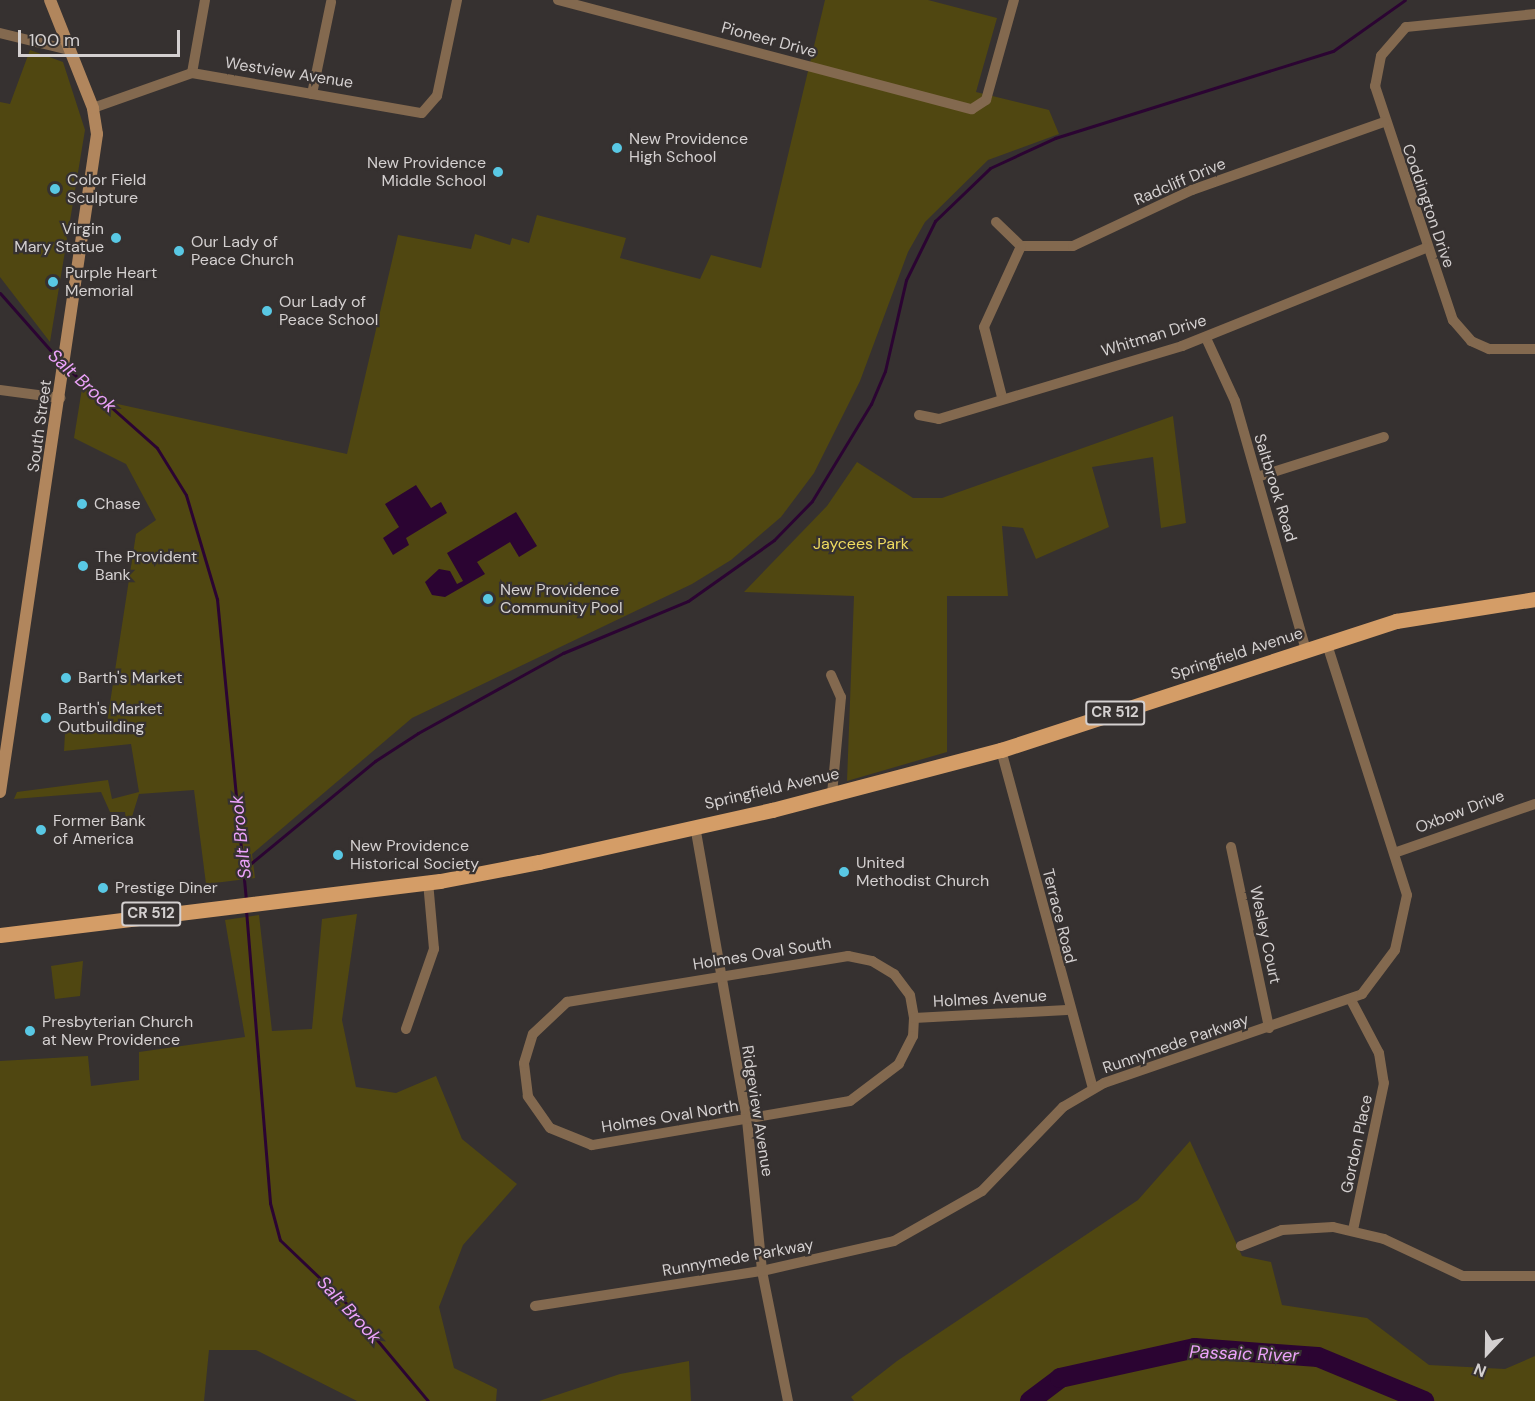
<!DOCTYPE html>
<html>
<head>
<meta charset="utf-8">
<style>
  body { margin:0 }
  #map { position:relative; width:1535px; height:1401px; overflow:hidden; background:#363130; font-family:"DM Sans",sans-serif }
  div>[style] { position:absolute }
  .green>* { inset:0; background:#504711 }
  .water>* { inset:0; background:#2b0432 }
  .stream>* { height:3px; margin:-1.5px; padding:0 1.5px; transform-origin:1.5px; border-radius:1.5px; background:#2b0432 }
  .river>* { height:20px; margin:-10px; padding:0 10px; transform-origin:10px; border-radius:10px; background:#2b0432 }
  .street>* { height:10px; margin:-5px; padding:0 5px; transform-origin:5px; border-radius:5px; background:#83694f }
  .secondary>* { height:12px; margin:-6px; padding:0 6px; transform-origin:6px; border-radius:6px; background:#b1865d }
  .primary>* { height:15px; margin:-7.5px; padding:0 7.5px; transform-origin:7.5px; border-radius:7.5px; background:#d49d67 }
  .dots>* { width:16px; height:16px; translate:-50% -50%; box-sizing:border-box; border:3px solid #363130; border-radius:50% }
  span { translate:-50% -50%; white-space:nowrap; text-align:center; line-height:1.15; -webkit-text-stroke:4.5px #363130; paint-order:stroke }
  .shield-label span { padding:2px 4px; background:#363130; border:2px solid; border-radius:4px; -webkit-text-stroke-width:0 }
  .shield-label { font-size:15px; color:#d4d0d0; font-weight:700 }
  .street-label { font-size:16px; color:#d4d0d0 }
  .poi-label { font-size:16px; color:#d4d0d0 }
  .left { translate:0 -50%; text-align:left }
  .right { translate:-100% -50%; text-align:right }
  .park-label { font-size:16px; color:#eeda5f }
  .water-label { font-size:18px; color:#eda3fb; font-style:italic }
  .north { position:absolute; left:1457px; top:1323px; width:60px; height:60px; -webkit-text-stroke:4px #363130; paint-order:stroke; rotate:202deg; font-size:16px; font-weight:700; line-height:24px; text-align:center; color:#d4d0d0 }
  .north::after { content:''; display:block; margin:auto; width:21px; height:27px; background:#d4d0d0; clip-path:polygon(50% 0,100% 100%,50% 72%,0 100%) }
  .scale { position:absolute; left:18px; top:30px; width:162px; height:27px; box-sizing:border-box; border:3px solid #d4d0d0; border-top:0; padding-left:8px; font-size:18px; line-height:21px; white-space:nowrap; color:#d4d0d0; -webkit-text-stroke:4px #363130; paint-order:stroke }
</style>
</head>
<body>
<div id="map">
  <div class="green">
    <i style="clip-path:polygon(825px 0,928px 0,997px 18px,976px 92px,1049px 110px,1059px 134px,988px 160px,925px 222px,908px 252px,860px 381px,814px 473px,781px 517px,731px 560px,692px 584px,412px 718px,252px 854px,255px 878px,206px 884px,194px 790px,139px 794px,131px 820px,126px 821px,125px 812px,110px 812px,101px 792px,14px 799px,17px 792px,108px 780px,112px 799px,139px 792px,131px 744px,64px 751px,65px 733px,106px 729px,136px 534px,156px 520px,126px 464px,74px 438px,84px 376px,113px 403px,347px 454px,398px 235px,471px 249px,475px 234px,510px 245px,512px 238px,529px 243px,537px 215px,626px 238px,620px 258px,700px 279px,711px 255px,761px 268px)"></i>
    <i style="clip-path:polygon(30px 50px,63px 62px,85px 130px,50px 342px,0 277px,0 102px,10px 104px)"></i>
    <i style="clip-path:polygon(1173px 416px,1186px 523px,1161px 528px,1153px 457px,1092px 467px,1109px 527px,1036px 559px,1023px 528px,1002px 526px,1008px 596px,947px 596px,947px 752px,847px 781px,854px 596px,744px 592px,827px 506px,857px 462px,913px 498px,942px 498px)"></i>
    <i style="clip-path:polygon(357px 914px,342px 1020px,356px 1087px,396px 1093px,436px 1076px,462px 1139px,517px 1184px,463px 1245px,439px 1307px,454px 1368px,497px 1389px,496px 1401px,357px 1401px,256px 1350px,209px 1350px,204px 1401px,0 1401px,0 1061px,88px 1056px,91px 1086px,139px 1080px,139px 1052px,245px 1037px,225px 920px,259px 915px,272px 1031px,312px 1029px,322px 919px)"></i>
    <i style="clip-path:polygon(83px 961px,80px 996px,55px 999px,51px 966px)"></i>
    <i style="clip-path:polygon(1190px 1141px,1242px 1256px,1271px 1262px,1282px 1305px,1367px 1318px,1429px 1365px,1505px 1369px,1535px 1356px,1535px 1401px,854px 1401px,851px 1397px,897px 1361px,1138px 1200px)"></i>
    <i style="clip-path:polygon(689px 1361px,691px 1401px,539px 1401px,620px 1374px)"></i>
  </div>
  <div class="water">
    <i style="clip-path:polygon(416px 485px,431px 508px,441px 502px,447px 513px,406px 538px,409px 545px,393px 555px,383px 538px,399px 527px,385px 504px)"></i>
    <i style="clip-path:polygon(516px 512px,537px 546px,519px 557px,510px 542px,477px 562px,485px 574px,445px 597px,432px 595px,425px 582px,439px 569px,450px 571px,457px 584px,463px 581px,447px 553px)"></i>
  </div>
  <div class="stream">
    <i style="left:0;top:293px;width:91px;rotate:48.6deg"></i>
    <i style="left:67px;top:368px;width:120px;rotate:41.6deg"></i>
    <i style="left:157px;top:448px;width:55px;rotate:58.3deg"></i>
    <i style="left:186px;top:495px;width:109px;rotate:73.4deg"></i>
    <i style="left:217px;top:599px;width:302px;rotate:84.5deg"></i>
    <i style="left:244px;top:869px;width:170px;rotate:-39.5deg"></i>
    <i style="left:375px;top:761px;width:51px;rotate:-33.1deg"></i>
    <i style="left:418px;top:733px;width:166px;rotate:-28.9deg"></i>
    <i style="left:563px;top:653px;width:135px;rotate:-22.6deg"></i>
    <i style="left:688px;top:601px;width:105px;rotate:-35.3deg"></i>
    <i style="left:774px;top:540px;width:54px;rotate:-45.7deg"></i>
    <i style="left:812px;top:501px;width:114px;rotate:-58.7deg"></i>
    <i style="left:871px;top:404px;width:36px;rotate:-67deg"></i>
    <i style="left:885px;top:371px;width:93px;rotate:-77deg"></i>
    <i style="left:906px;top:280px;width:66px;rotate:-63.8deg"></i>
    <i style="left:935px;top:221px;width:76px;rotate:-43.9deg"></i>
    <i style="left:990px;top:168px;width:72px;rotate:-24.8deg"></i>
    <i style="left:1055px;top:138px;width:291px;rotate:-17.4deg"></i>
    <i style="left:1333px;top:51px;width:88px;rotate:-35.3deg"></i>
    <i style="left:246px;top:910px;width:294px;rotate:85.3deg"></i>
    <i style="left:270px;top:1203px;width:38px;rotate:75deg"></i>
    <i style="left:280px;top:1240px;width:93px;rotate:43.7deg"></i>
    <i style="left:347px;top:1304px;width:126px;rotate:50.1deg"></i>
  </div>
  <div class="river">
    <i style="left:1030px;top:1401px;width:38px;rotate:-37deg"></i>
    <i style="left:1060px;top:1378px;width:138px;rotate:-12.5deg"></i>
    <i style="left:1195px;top:1348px;width:123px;rotate:4.2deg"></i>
    <i style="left:1318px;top:1357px;width:115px;rotate:22.5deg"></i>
  </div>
  <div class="street">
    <i style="left:558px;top:0;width:428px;rotate:14.8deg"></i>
    <i style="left:972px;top:109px;width:17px;rotate:-33deg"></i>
    <i style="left:986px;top:100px;width:104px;rotate:-74.4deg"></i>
    <i style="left:1535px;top:14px;width:130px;rotate:174.2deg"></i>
    <i style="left:1406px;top:27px;width:38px;rotate:131deg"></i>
    <i style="left:1381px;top:56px;width:31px;rotate:101deg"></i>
    <i style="left:1375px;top:86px;width:247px;rotate:71.6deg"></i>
    <i style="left:1453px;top:320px;width:28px;rotate:49deg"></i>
    <i style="left:1471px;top:341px;width:20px;rotate:24deg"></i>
    <i style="left:1489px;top:349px;width:46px"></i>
    <i style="left:0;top:33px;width:71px;rotate:13.8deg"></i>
    <i style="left:192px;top:73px;width:74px;rotate:-79.9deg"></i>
    <i style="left:312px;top:94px;width:94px;rotate:-78.3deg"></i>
    <i style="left:93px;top:108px;width:105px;rotate:-19.5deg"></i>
    <i style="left:192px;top:73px;width:233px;rotate:9.9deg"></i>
    <i style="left:422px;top:113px;width:23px;rotate:-49deg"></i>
    <i style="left:437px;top:96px;width:98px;rotate:-78.2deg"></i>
    <i style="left:996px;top:222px;width:35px;rotate:44deg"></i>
    <i style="left:1021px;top:246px;width:52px"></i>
    <i style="left:1073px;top:246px;width:132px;rotate:-25.2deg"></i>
    <i style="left:1192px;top:190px;width:204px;rotate:-19.5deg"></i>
    <i style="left:1206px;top:338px;width:69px;rotate:65.3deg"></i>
    <i style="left:1235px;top:401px;width:259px;rotate:74.1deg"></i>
    <i style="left:0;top:390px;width:61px;rotate:7.6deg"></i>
    <i style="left:1002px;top:397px;width:72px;rotate:-104.4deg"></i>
    <i style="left:984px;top:327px;width:89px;rotate:-65.4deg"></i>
    <i style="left:919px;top:415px;width:20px;rotate:11deg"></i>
    <i style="left:939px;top:419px;width:254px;rotate:-16.7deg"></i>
    <i style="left:1182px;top:346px;width:263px;rotate:-21.9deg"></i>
    <i style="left:1257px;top:477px;width:133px;rotate:-17.5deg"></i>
    <i style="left:831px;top:675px;width:24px;rotate:66deg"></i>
    <i style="left:841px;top:697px;width:97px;rotate:95.3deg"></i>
    <i style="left:1001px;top:750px;width:351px;rotate:74.8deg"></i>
    <i style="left:695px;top:826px;width:299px;rotate:80deg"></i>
    <i style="left:747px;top:1120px;width:152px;rotate:84.3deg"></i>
    <i style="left:762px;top:1271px;width:133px;rotate:78.7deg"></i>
    <i style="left:1231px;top:847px;width:185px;rotate:78.1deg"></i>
    <i style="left:1397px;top:852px;width:146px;rotate:-19.2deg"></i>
    <i style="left:848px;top:956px;width:25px;rotate:12deg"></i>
    <i style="left:872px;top:961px;width:26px;rotate:31deg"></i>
    <i style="left:894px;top:974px;width:26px;rotate:53deg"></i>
    <i style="left:910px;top:995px;width:23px;rotate:80deg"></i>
    <i style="left:914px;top:1018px;width:18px;rotate:93deg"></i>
    <i style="left:913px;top:1036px;width:31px;rotate:117deg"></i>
    <i style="left:899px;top:1064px;width:61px;rotate:142.9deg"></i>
    <i style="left:850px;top:1101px;width:262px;rotate:170.3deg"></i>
    <i style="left:592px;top:1145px;width:45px;rotate:-158deg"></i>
    <i style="left:550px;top:1128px;width:39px;rotate:-125deg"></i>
    <i style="left:528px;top:1096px;width:33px;rotate:-97deg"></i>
    <i style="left:524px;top:1063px;width:30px;rotate:-73deg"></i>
    <i style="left:533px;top:1034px;width:47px;rotate:-43.3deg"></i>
    <i style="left:567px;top:1002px;width:285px;rotate:-9.3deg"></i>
    <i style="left:1351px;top:1000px;width:60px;rotate:62.2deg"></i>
    <i style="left:1379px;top:1053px;width:30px;rotate:81deg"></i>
    <i style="left:1384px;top:1083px;width:150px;rotate:101.9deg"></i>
    <i style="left:914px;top:1018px;width:153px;rotate:-3deg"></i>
    <i style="left:406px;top:1029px;width:85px;rotate:-70.7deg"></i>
    <i style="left:434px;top:949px;width:67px;rotate:-95.1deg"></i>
    <i style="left:1241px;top:1246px;width:44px;rotate:-21.3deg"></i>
    <i style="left:1282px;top:1230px;width:51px;rotate:-3.4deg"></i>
    <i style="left:1333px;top:1227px;width:52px;rotate:13.2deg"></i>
    <i style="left:1384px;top:1239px;width:87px;rotate:25.1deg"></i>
    <i style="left:1463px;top:1276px;width:72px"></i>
    <i style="left:535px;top:1306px;width:230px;rotate:-8.8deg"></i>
    <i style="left:762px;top:1271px;width:135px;rotate:-12.8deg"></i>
    <i style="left:894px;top:1241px;width:101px;rotate:-29.6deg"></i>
    <i style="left:982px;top:1191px;width:117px;rotate:-46deg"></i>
    <i style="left:1063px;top:1107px;width:48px;rotate:-30.3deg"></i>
    <i style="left:1104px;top:1083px;width:273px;rotate:-19deg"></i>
    <i style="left:1362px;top:994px;width:55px;rotate:-53.1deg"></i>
    <i style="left:1395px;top:950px;width:56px;rotate:-77.7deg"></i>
    <i style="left:1407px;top:895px;width:263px;rotate:-107.7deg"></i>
  </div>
  <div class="secondary">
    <i style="left:0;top:792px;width:665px;rotate:-81.61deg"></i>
    <i style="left:97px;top:134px;width:26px;rotate:-99deg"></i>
    <i style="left:93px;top:108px;width:116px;rotate:-111.7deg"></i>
  </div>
  <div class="primary">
    <i style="left:0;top:935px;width:443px;rotate:-7deg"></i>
    <i style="left:440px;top:881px;width:101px;rotate:-10.9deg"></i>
    <i style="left:539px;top:862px;width:239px;rotate:-12.6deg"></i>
    <i style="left:772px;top:810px;width:237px;rotate:-14.7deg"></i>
    <i style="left:1001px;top:750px;width:416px;rotate:-18.1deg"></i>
    <i style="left:1396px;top:621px;width:141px;rotate:-9deg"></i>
  </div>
  <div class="dots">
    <i style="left:617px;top:148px;background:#59c8e4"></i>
    <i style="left:498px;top:172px;background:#59c8e4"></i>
    <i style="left:55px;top:189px;background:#59c8e4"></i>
    <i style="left:116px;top:238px;background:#59c8e4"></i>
    <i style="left:179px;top:251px;background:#59c8e4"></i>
    <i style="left:53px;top:282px;background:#59c8e4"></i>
    <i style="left:267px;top:311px;background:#59c8e4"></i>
    <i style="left:82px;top:504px;background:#59c8e4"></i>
    <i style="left:83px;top:566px;background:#59c8e4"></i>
    <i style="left:488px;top:599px;background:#59c8e4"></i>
    <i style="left:66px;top:678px;background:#59c8e4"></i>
    <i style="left:46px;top:718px;background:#59c8e4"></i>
    <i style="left:41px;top:830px;background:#59c8e4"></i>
    <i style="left:338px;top:855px;background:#59c8e4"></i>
    <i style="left:844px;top:872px;background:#59c8e4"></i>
    <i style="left:103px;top:888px;background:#59c8e4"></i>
    <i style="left:30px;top:1031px;background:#59c8e4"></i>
  </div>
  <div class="shield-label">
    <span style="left:1115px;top:713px">CR 512</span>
    <span style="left:151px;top:914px">CR 512</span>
  </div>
  <div class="street-label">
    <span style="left:769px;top:40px;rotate:15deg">Pioneer Drive</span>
    <span style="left:289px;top:73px;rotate:9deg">Westview Avenue</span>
    <span style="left:1180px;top:182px;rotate:-23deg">Radcliff Drive</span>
    <span style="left:1428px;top:206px;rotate:71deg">Coddington Drive</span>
    <span style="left:1154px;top:336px;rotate:-17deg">Whitman Drive</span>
    <span style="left:40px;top:426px;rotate:-82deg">South Street</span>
    <span style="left:1275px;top:488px;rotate:73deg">Saltbrook Road</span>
    <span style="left:1237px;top:654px;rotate:-18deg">Springfield Avenue</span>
    <span style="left:772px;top:789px;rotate:-13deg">Springfield Avenue</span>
    <span style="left:1460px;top:812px;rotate:-21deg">Oxbow Drive</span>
    <span style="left:1059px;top:916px;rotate:76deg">Terrace Road</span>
    <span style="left:1265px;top:935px;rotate:78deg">Wesley Court</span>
    <span style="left:762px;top:954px;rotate:-9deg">Holmes Oval South</span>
    <span style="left:990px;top:999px;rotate:-3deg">Holmes Avenue</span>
    <span style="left:1176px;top:1044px;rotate:-19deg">Runnymede Parkway</span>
    <span style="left:757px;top:1111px;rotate:81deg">Ridgeview Avenue</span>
    <span style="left:670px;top:1117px;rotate:-9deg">Holmes Oval North</span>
    <span style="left:1357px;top:1144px;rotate:-78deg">Gordon Place</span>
    <span style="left:738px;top:1258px;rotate:-10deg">Runnymede Parkway</span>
  </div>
  <div class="poi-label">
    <span class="left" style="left:629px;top:148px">New Providence<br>High School</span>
    <span class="right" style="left:486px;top:172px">New Providence<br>Middle School</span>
    <span class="left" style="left:67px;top:189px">Color Field<br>Sculpture</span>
    <span class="right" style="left:104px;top:238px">Virgin<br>Mary Statue</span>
    <span class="left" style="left:191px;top:251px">Our Lady of<br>Peace Church</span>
    <span class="left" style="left:65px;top:282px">Purple Heart<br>Memorial</span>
    <span class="left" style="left:279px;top:311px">Our Lady of<br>Peace School</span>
    <span class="left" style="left:94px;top:504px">Chase</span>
    <span class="left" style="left:95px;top:566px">The Provident<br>Bank</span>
    <span class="left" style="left:500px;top:599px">New Providence<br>Community Pool</span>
    <span class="left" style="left:78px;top:678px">Barth's Market</span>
    <span class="left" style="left:58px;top:718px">Barth's Market<br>Outbuilding</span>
    <span class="left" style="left:53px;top:830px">Former Bank<br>of America</span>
    <span class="left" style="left:350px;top:855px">New Providence<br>Historical Society</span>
    <span class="left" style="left:856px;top:872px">United<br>Methodist Church</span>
    <span class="left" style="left:115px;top:888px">Prestige Diner</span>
    <span class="left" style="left:42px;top:1031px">Presbyterian Church<br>at New Providence</span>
  </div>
  <div class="park-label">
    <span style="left:861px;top:544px">Jaycees Park</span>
  </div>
  <div class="water-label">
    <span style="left:82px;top:381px;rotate:42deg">Salt Brook</span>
    <span style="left:241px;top:837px;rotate:-96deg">Salt Brook</span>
    <span style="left:349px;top:1310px;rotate:47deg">Salt Brook</span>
    <span style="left:1244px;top:1354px;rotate:2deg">Passaic River</span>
  </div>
  <div class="north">N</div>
  <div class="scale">100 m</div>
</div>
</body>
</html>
